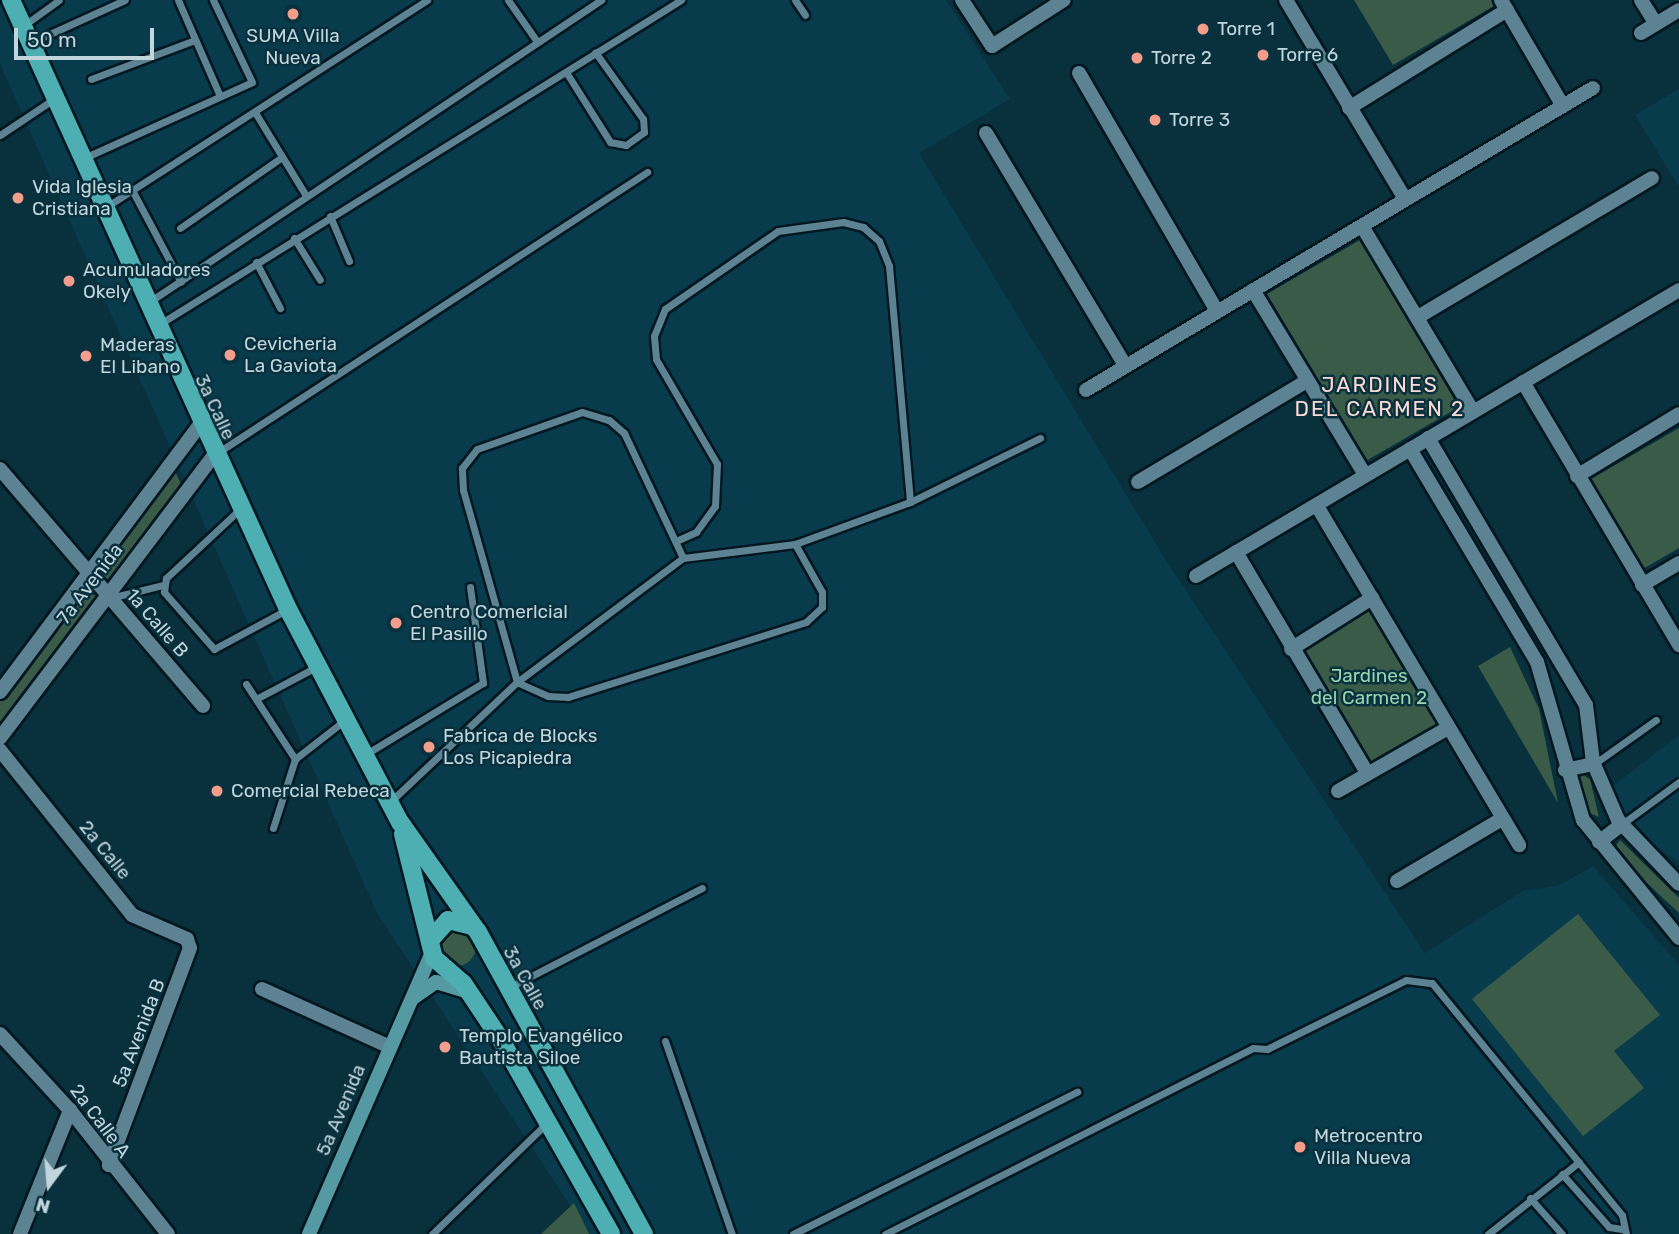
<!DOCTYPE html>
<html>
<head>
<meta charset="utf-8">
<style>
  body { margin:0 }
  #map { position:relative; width:1679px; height:1234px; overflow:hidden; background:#08303d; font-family:Rubik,sans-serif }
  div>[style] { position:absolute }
  .built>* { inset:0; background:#083c4c }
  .green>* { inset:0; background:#3a5b47 }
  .round { border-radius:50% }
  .roads { filter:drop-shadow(2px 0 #001721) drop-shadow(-2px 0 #001721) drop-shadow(0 2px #001721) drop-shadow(0 -2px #001721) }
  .service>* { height:7px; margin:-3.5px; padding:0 3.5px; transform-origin:3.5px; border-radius:3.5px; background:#5d8392 }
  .minor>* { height:14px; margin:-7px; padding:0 7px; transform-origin:7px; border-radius:7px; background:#5d8392 }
  .tertiary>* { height:14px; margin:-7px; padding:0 7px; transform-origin:7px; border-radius:7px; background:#5d8392 }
  .secondary>* { height:14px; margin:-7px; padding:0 7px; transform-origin:7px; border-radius:7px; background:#5599a2 }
  .primary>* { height:18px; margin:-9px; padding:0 9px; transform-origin:9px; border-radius:9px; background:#4dafb1 }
  .dots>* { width:19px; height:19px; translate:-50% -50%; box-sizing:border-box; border:4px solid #08303d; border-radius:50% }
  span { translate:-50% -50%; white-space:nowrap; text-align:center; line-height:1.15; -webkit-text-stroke:5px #08303d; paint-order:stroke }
  .poi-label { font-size:19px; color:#c1d5dd }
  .left { translate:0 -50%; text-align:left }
  .street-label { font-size:19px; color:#c1d5dd }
  .park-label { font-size:19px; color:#98d5af }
  .neighbourhood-label { font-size:21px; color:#fddad3; letter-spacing:2px }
  .north { position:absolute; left:14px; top:1150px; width:70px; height:70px; -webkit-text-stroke:5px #08303d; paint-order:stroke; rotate:196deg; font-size:19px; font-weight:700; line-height:28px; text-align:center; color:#c1d5dd }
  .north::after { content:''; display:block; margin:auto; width:24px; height:32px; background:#c1d5dd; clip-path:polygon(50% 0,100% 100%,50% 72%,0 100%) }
  .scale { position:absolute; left:14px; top:28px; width:140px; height:32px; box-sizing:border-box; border:4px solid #c1d5dd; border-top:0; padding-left:9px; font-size:21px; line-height:24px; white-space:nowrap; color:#c1d5dd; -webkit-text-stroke:5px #08303d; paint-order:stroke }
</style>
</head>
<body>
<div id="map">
  <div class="built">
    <i style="clip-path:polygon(0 0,946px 0,1010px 99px,919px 153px,1167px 562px,1425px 953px,1523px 891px,1560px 885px,1593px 866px,1679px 965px,1679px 1234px,589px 1234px,377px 913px,0 64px)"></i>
    <i style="clip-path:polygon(1679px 89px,1679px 187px,1635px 115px)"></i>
    <i style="clip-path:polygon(1679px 735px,1679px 862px,1646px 840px,1624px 814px,1613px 786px)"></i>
  </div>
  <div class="green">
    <i style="clip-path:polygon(1354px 0,1491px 0,1494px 6px,1393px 65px)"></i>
    <i style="clip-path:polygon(1360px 240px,1459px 407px,1366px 461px,1267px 294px)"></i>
    <i style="clip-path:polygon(1679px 428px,1679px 548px,1643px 569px,1591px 479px)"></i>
    <i style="clip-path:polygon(171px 463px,184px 490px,0 738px,0 692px)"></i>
    <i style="clip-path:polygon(1369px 610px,1437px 724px,1368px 764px,1301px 650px)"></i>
    <i style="clip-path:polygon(1510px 647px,1539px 709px,1558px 803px,1478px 666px)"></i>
    <i style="clip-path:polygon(1583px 775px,1590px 779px,1599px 817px,1587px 812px,1577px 781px)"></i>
    <i style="clip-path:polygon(1620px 840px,1679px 898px,1679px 913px,1633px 870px,1615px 847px)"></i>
    <i style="clip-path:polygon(1578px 914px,1660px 1015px,1614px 1051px,1644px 1088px,1583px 1136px,1472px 999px)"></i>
    <i class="round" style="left:436px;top:926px;width:40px;height:40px"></i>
    <i style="clip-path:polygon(574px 1203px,589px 1234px,541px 1234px)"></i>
  </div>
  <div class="roads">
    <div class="service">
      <i style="left:178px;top:0;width:105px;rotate:66.4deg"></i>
      <i style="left:508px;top:0;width:49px;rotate:55deg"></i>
      <i style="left:795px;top:0;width:18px;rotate:56deg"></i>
      <i style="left:23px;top:26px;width:44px;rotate:-35.8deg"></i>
      <i style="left:30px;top:43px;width:104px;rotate:-24.4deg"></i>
      <i style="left:566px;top:72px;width:83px;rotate:57.8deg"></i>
      <i style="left:610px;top:142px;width:16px;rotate:11deg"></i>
      <i style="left:626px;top:145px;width:22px;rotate:-36deg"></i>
      <i style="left:644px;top:132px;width:13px;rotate:-94deg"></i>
      <i style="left:643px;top:119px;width:82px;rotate:-125.6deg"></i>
      <i style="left:91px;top:79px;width:111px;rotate:-20.6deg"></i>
      <i style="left:256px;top:114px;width:94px;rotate:58.5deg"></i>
      <i style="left:0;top:135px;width:65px;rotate:-33.7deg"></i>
      <i style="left:84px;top:158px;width:184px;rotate:-24.3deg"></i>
      <i style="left:252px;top:82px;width:91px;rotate:-115.4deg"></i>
      <i style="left:132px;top:190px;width:104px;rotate:62deg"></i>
      <i style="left:106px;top:207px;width:382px;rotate:-32.8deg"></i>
      <i style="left:330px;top:216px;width:49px;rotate:67.1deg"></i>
      <i style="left:180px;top:228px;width:124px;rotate:-34.8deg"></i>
      <i style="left:294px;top:238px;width:49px;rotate:58.2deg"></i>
      <i style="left:256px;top:262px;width:52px;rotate:62.4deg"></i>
      <i style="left:149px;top:302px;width:544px;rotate:-33.75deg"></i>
      <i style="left:158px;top:325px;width:616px;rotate:-31.86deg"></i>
      <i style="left:217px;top:453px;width:514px;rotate:-33.16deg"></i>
      <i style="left:239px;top:510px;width:100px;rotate:137deg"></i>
      <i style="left:166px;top:578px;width:14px;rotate:98deg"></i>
      <i style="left:164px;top:592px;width:76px;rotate:48.7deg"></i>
      <i style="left:214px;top:649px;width:84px;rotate:-28.4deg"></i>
      <i style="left:676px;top:541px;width:22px;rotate:-24deg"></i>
      <i style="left:696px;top:532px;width:32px;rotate:-54deg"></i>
      <i style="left:715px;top:506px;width:42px;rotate:-87.3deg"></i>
      <i style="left:717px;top:464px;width:121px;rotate:-120.2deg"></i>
      <i style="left:656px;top:359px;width:23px;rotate:-95deg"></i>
      <i style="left:654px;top:336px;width:29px;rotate:-68deg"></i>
      <i style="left:665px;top:309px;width:137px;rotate:-34.6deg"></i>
      <i style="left:778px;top:231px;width:66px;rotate:-7.9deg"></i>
      <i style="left:843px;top:222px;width:21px;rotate:14deg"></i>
      <i style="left:863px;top:227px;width:21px;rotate:41deg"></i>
      <i style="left:879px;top:241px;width:27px;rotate:68deg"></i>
      <i style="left:889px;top:266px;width:237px;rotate:84.9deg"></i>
      <i style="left:795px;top:544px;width:55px;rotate:60.6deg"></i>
      <i style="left:822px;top:592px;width:15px;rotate:90deg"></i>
      <i style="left:822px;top:607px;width:22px;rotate:137deg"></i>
      <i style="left:806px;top:622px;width:250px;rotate:162.5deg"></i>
      <i style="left:568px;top:697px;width:20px;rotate:-177deg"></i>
      <i style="left:548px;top:696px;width:34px;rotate:-156deg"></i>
      <i style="left:517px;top:682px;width:207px;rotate:-36.8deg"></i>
      <i style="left:683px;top:558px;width:113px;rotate:-7.1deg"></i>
      <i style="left:795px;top:544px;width:122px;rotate:-20.1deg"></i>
      <i style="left:910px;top:502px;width:145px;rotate:-26.2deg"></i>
      <i style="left:110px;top:598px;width:55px;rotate:-13.8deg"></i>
      <i style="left:246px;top:684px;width:90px;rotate:56.8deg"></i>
      <i style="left:256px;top:699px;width:70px;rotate:-28deg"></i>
      <i style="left:366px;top:754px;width:137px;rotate:-31.3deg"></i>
      <i style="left:483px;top:683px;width:97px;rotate:-97.7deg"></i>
      <i style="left:1594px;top:764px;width:76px;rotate:-35.4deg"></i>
      <i style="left:390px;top:802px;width:175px;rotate:-43.4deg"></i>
      <i style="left:517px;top:682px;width:199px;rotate:-105.7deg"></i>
      <i style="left:463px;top:490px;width:22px;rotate:-93deg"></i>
      <i style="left:462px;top:468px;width:24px;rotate:-52deg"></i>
      <i style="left:477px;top:449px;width:111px;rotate:-19.4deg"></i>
      <i style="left:582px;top:412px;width:28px;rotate:17deg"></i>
      <i style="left:609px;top:420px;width:20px;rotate:41deg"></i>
      <i style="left:624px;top:433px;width:138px;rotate:64.7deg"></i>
      <i style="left:1622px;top:824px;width:71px;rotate:-36.4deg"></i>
      <i style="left:273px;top:828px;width:72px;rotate:-72.3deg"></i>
      <i style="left:295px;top:759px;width:63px;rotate:-38deg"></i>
      <i style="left:510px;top:987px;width:216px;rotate:-27.3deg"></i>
      <i style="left:665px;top:1041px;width:204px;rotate:70.9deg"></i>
      <i style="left:1562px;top:1174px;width:71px;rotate:48.4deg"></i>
      <i style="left:1609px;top:1227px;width:13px;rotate:9deg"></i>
      <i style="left:1530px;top:1198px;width:48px;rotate:48.4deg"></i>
      <i style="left:432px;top:1234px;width:158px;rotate:-44deg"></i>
      <i style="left:793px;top:1234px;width:318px;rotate:-26.6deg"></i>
      <i style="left:885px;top:1234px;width:412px;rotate:-26.8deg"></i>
      <i style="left:1253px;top:1048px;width:14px;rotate:4deg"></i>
      <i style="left:1267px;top:1049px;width:155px;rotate:-26.4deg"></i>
      <i style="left:1406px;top:980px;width:26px;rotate:7deg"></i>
      <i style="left:1432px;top:983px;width:300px;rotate:50.7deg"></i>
      <i style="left:1622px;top:1215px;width:19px;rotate:78deg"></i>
      <i style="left:1488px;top:1234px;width:116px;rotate:-38.4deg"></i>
    </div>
    <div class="minor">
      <i style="left:962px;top:0;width:55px;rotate:56.9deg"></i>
      <i style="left:992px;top:46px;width:85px;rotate:-32.6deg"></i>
      <i style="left:1286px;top:0;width:232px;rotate:59.1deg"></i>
      <i style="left:1501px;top:0;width:123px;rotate:59.7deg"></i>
      <i style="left:1641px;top:0;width:28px;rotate:58deg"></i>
      <i style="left:1641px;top:33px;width:44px;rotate:-31.2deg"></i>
      <i style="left:1079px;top:73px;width:275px;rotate:59.9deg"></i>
      <i style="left:1349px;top:108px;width:186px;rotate:-31.8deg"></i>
      <i style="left:986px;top:133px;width:270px;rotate:59.1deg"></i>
      <i style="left:1362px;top:226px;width:214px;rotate:59.1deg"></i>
      <i style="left:1253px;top:290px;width:216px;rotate:58.8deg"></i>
      <i style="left:1418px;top:317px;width:272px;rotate:-30.7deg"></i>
      <i style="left:1523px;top:382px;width:306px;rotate:59.3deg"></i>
      <i style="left:1086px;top:390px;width:590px;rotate:-30.78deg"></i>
      <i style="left:1428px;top:438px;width:310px;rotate:59.4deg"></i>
      <i style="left:1586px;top:705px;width:57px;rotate:83deg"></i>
      <i style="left:1593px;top:762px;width:63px;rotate:66.7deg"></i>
      <i style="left:1618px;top:820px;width:88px;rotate:46.4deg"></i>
      <i style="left:1410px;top:449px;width:248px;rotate:59.2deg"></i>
      <i style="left:1537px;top:662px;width:165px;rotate:73.8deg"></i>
      <i style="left:1583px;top:820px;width:152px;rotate:50.9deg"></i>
      <i style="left:0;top:469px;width:312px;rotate:49.4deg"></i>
      <i style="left:1577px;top:476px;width:119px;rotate:-31.3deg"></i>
      <i style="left:1138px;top:482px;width:197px;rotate:-30.9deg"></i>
      <i style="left:1317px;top:506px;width:395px;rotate:59.2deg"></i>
      <i style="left:1236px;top:552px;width:258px;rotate:59.3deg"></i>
      <i style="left:1196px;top:576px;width:561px;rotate:-30.63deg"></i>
      <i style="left:1642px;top:585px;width:43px;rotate:-30.7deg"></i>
      <i style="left:1291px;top:649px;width:96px;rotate:-32.2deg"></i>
      <i style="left:0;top:750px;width:211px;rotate:51.3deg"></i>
      <i style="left:132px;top:915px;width:60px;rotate:23.6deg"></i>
      <i style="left:187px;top:939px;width:9px;rotate:72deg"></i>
      <i style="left:190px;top:948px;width:232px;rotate:110.5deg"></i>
      <i style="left:1565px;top:770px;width:30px;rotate:-12deg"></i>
      <i style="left:1338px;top:791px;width:127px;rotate:-29.8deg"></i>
      <i style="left:1599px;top:842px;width:29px;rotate:-38deg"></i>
      <i style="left:1397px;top:881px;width:122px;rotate:-30.6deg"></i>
      <i style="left:262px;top:989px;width:141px;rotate:24.4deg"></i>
      <i style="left:0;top:1034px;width:103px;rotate:47.4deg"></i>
      <i style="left:70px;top:1110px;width:158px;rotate:51.7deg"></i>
      <i style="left:20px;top:1234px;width:134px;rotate:-68deg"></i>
    </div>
    <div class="tertiary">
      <i style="left:0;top:692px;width:334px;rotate:-53.2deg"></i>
      <i style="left:0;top:738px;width:355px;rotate:-52.9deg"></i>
    </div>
    <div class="secondary">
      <i style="left:413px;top:998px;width:28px;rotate:-35deg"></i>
      <i style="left:436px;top:982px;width:31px;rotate:17deg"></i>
      <i style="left:309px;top:1234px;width:307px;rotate:-66.4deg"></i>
    </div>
    <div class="primary">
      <i style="left:11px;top:0;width:669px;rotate:65.54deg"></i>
      <i style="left:288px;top:609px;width:241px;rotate:62.3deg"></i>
      <i style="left:400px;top:822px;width:135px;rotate:54.7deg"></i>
      <i style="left:478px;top:932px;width:345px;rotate:61.2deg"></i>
      <i style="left:403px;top:834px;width:128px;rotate:76deg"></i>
      <i style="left:434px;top:958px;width:38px;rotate:41deg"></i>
      <i style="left:463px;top:983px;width:69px;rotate:56.3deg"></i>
      <i style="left:501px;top:1040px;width:223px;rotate:60.4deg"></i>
      <i style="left:431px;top:939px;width:25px;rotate:-48deg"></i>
      <i style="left:448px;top:920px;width:25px;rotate:14deg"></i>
    </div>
  </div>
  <div class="dots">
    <i style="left:293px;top:14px;background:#f49d8b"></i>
    <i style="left:1203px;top:29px;background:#f49d8b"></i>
    <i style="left:1263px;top:55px;background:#f49d8b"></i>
    <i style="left:1137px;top:58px;background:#f49d8b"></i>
    <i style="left:1155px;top:120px;background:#f49d8b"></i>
    <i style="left:18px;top:198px;background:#f49d8b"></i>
    <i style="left:69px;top:281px;background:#f49d8b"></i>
    <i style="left:230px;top:355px;background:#f49d8b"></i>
    <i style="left:86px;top:356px;background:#f49d8b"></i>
    <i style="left:396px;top:623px;background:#f49d8b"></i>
    <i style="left:429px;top:747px;background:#f49d8b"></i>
    <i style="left:217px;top:791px;background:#f49d8b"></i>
    <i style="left:445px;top:1047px;background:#f49d8b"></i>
    <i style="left:1300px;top:1147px;background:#f49d8b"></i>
  </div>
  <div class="poi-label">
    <span class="left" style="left:1217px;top:29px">Torre 1</span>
    <span style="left:293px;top:47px">SUMA Villa<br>Nueva</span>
    <span class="left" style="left:1277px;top:55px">Torre 6</span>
    <span class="left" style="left:1151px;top:58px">Torre 2</span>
    <span class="left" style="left:1169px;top:120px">Torre 3</span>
    <span class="left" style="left:32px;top:198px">Vida Iglesia<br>Cristiana</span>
    <span class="left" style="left:83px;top:281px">Acumuladores<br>Okely</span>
    <span class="left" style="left:244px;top:355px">Cevicheria<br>La Gaviota</span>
    <span class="left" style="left:100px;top:356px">Maderas<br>El Libano</span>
    <span class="left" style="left:410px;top:623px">Centro Comerlcial<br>El Pasillo</span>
    <span class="left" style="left:443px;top:747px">Fabrica de Blocks<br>Los Picapiedra</span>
    <span class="left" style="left:231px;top:791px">Comercial Rebeca</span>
    <span class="left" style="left:459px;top:1047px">Templo Evangélico<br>Bautista Siloe</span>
    <span class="left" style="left:1314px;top:1147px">Metrocentro<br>Villa Nueva</span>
  </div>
  <div class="street-label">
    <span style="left:215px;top:407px;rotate:65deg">3a Calle</span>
    <span style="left:90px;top:584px;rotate:-53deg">7a Avenida</span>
    <span style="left:157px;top:623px;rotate:49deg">1a Calle B</span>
    <span style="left:105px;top:850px;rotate:51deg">2a Calle</span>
    <span style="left:525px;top:978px;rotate:61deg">3a Calle</span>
    <span style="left:139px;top:1033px;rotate:-69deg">5a Avenida B</span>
    <span style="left:341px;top:1110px;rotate:-67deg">5a Avenida</span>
    <span style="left:100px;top:1121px;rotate:53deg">2a Calle A</span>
  </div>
  <div class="park-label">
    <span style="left:1369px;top:687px">Jardines<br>del Carmen 2</span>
  </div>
  <div class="neighbourhood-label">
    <span style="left:1380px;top:397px">JARDINES<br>DEL CARMEN 2</span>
  </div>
  <div class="north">N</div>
  <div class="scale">50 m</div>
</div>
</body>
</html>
